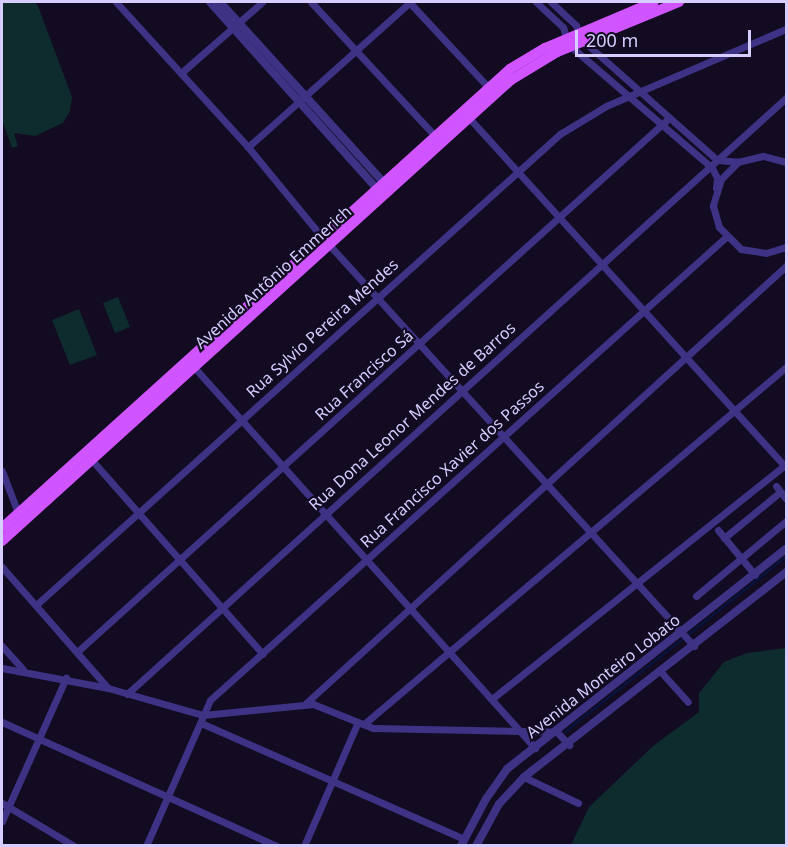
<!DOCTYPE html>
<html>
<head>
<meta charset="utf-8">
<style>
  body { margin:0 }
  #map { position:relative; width:788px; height:847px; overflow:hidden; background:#120b22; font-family:"Noto Sans",sans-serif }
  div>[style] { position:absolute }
  .green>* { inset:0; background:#0e2b2d }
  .stream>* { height:1.5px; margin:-0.75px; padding:0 0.75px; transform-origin:0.75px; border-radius:0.75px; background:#051542 }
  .minor>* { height:7px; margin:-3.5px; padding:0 3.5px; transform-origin:3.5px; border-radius:3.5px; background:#3e3285 }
  .tertiary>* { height:8px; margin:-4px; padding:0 4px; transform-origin:4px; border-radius:4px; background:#3e3285 }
  .primary>* { height:10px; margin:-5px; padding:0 5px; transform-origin:5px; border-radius:5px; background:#d054ff }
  span { translate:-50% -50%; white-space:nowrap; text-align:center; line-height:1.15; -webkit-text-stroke:4.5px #120b22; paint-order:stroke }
  .street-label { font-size:16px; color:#d7cdff }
  .frame { position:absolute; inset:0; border:3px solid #d7cdff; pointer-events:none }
  .scale { position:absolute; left:575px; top:30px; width:176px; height:27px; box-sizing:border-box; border:3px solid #d7cdff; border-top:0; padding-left:8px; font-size:18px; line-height:21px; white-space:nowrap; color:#d7cdff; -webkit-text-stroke:4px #120b22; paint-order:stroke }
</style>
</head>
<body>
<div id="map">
  <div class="green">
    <i style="clip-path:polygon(2px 2px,35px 2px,38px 6px,72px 97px,70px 111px,63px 123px,35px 136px,14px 133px,18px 146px,12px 148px,2px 120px)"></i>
    <i style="clip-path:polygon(118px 297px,130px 327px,115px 333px,103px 303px)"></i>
    <i style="clip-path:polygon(79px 309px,97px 355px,70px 365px,52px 320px)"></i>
    <i style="clip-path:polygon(786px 648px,786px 845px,571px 845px,589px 807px,653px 746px,699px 712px,699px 693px,724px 662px,747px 653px)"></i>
  </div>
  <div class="stream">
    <i style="left:688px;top:635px;width:125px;rotate:-38.5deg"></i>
    <i style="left:565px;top:732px;width:152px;rotate:-38.3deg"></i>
  </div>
  <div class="minor">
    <i style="left:116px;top:2px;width:196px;rotate:47.7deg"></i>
    <i style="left:248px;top:147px;width:117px;rotate:50.6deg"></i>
    <i style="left:322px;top:237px;width:553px;rotate:47.71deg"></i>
    <i style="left:311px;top:2px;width:184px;rotate:47.2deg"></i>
    <i style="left:409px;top:2px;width:117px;rotate:47.1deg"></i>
    <i style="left:536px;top:2px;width:37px;rotate:43deg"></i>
    <i style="left:563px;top:27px;width:18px;rotate:74deg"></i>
    <i style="left:568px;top:44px;width:190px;rotate:40.7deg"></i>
    <i style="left:712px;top:168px;width:11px;rotate:63deg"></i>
    <i style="left:717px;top:178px;width:10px;rotate:96deg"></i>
    <i style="left:551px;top:2px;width:34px;rotate:43deg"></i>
    <i style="left:576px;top:25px;width:14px;rotate:73deg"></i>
    <i style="left:580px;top:38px;width:183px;rotate:41.7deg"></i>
    <i style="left:717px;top:160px;width:21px;rotate:5deg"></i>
    <i style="left:181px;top:73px;width:108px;rotate:-41.2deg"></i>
    <i style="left:470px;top:119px;width:470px;rotate:47.8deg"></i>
    <i style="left:248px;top:147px;width:217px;rotate:-41.8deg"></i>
    <i style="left:786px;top:162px;width:24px;rotate:-165deg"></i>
    <i style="left:763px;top:156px;width:26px;rotate:167deg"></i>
    <i style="left:738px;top:162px;width:24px;rotate:135deg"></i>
    <i style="left:721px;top:179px;width:28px;rotate:107deg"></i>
    <i style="left:713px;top:206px;width:22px;rotate:74deg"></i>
    <i style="left:719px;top:227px;width:31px;rotate:45deg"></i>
    <i style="left:741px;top:249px;width:25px;rotate:9deg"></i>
    <i style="left:766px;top:253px;width:21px;rotate:-17deg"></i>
    <i style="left:193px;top:366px;width:513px;rotate:48.16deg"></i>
    <i style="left:90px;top:458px;width:261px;rotate:48.6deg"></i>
    <i style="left:2px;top:471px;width:45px;rotate:69.1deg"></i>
    <i style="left:776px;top:486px;width:16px;rotate:52deg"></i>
    <i style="left:718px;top:530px;width:58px;rotate:50.6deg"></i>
    <i style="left:724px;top:538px;width:72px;rotate:-39.4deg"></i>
    <i style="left:2px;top:567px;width:161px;rotate:48.8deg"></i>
    <i style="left:696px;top:596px;width:117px;rotate:-39.8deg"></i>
    <i style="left:36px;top:605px;width:705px;rotate:-41.95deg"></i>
    <i style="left:560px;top:134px;width:54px;rotate:-31.3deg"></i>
    <i style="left:606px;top:106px;width:196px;rotate:-23.2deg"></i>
    <i style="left:2px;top:646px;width:31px;rotate:48deg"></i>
    <i style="left:77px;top:652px;width:797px;rotate:-42.05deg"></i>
    <i style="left:2px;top:668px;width:108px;rotate:10.7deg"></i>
    <i style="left:108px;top:688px;width:99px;rotate:15.9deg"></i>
    <i style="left:203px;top:715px;width:111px;rotate:-5.7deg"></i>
    <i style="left:313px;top:704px;width:65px;rotate:21.8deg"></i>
    <i style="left:373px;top:728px;width:184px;rotate:1.2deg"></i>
    <i style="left:557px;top:732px;width:18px;rotate:47deg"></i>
    <i style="left:661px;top:672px;width:40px;rotate:48deg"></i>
    <i style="left:127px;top:694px;width:889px;rotate:-42.13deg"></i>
    <i style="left:493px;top:698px;width:375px;rotate:-38.6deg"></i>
    <i style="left:305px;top:704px;width:651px;rotate:-42.32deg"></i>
    <i style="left:2px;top:722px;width:302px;rotate:24.3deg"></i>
    <i style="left:201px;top:723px;width:287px;rotate:23.8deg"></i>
    <i style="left:364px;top:724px;width:553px;rotate:-40.23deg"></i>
    <i style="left:524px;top:777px;width:60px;rotate:25.7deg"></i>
    <i style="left:2px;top:803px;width:84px;rotate:30.8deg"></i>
    <i style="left:2px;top:821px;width:157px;rotate:-65.9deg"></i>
    <i style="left:146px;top:846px;width:159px;rotate:-66.3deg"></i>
    <i style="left:210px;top:700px;width:693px;rotate:-41.9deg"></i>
    <i style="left:304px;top:846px;width:135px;rotate:-66.5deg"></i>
  </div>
  <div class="tertiary">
    <i style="left:210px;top:2px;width:256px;rotate:48.2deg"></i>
    <i style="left:220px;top:2px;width:248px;rotate:47.8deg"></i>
    <i style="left:461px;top:846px;width:53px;rotate:-62deg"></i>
    <i style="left:486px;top:799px;width:37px;rotate:-55deg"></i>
    <i style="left:507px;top:769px;width:355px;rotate:-38.3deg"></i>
    <i style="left:476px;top:846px;width:48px;rotate:-61.3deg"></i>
    <i style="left:499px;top:804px;width:37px;rotate:-47deg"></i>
    <i style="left:524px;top:777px;width:333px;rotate:-38deg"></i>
  </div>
  <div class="primary">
    <i style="left:2px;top:528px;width:685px;rotate:-42.1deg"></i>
    <i style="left:510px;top:69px;width:41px;rotate:-31deg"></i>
    <i style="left:545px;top:48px;width:118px;rotate:-22.9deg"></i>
    <i style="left:2px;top:541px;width:687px;rotate:-42.17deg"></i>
    <i style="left:511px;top:80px;width:54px;rotate:-31.3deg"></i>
    <i style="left:557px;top:52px;width:132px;rotate:-22.3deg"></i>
  </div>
  <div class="street-label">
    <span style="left:273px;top:277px;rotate:-42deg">Avenida Antônio Emmerich</span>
    <span style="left:322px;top:328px;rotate:-42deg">Rua Sylvio Pereira Mendes</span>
    <span style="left:364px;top:375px;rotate:-42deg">Rua Francisco Sá</span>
    <span style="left:412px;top:416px;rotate:-42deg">Rua Dona Leonor Mendes de Barros</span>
    <span style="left:452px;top:464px;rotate:-42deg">Rua Francisco Xavier dos Passos</span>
    <span style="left:603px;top:676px;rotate:-38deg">Avenida Monteiro Lobato</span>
  </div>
  <div class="frame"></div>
  <div class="scale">200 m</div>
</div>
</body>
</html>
